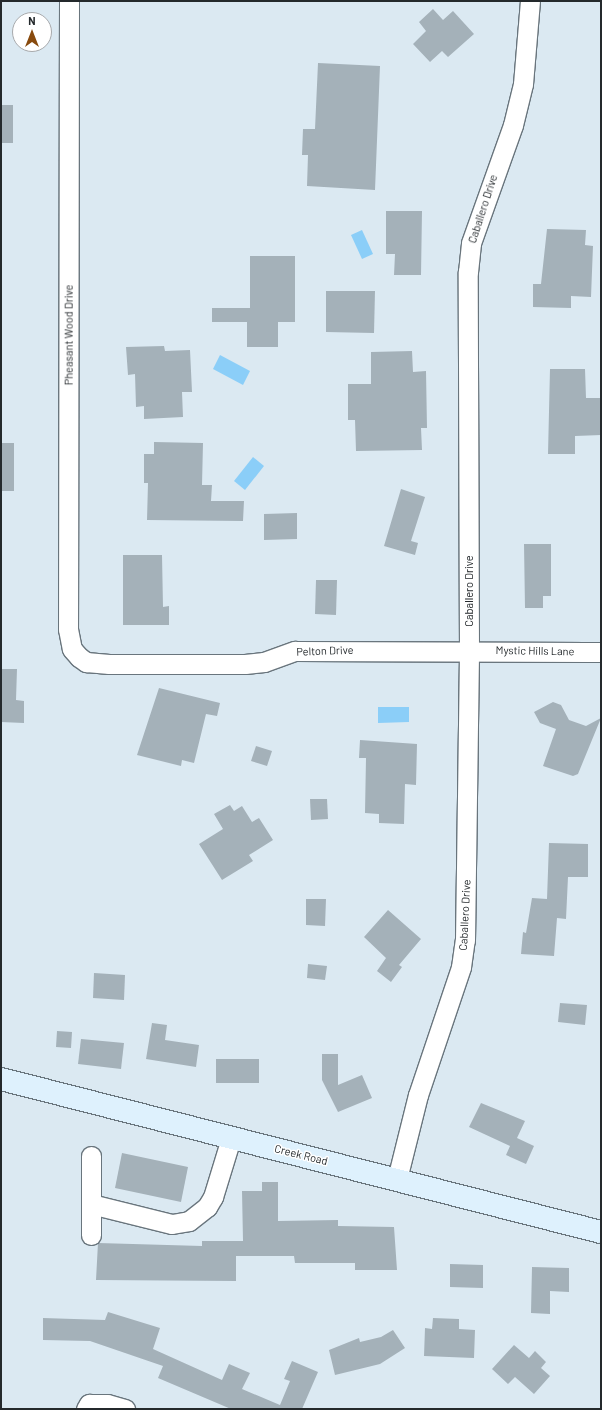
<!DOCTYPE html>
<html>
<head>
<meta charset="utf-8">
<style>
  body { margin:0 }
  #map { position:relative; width:602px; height:1410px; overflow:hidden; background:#dbe9f2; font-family:Barlow,sans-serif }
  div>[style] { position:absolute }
  .water>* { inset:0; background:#8bcef8 }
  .building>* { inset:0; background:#a4b1b9 }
  .roads { filter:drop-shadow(1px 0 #69757d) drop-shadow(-1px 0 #69757d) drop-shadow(0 1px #69757d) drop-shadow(0 -1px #69757d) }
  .street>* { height:19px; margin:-9.5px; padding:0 9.5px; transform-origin:9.5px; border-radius:9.5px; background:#fff }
  .secondary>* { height:22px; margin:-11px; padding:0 11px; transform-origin:11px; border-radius:11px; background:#def1fd }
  span { translate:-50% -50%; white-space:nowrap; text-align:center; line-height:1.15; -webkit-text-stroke:3px #fff; paint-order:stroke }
  .street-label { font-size:11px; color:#24292c }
  .frame { position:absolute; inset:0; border:2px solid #24292c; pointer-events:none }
  .north { position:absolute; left:12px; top:12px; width:40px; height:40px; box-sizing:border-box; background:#fff; border:1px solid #a7a9ab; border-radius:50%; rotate:0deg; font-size:11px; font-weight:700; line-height:16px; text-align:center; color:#24292c }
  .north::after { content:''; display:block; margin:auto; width:14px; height:18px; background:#884a0e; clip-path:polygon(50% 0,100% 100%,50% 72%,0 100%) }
</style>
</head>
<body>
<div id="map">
  <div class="water">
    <i style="clip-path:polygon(362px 230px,373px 254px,362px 259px,351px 235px)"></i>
    <i style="clip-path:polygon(220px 355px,250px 371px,243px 385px,213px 369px)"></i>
    <i style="clip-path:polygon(253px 457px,264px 466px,245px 490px,234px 481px)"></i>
    <i style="clip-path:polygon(378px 707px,409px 707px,409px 722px,378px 723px)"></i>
  </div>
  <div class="building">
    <i style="clip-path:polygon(433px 9px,443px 20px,453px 11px,474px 34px,448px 57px,442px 51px,430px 62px,413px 44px,426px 31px,419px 22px)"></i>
    <i style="clip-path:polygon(318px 63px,380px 66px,375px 190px,307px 186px,308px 155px,302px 155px,303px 129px,315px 129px)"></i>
    <i style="clip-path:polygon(1px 105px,13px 105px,13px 143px,1px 143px)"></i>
    <i style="clip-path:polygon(386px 211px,422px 211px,421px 275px,394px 275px,395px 254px,386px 254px)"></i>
    <i style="clip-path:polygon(547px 229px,586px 230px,585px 245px,593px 246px,591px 297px,571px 296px,571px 308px,533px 307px,533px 284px,541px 284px)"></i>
    <i style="clip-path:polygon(250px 256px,295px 256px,295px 322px,278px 322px,278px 347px,247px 347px,247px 322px,212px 322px,212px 308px,250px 308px)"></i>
    <i style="clip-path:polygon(326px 291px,375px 291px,374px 333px,326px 332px)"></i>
    <i style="clip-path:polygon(164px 346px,165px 351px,190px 350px,192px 392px,182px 392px,183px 417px,144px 419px,144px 406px,136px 407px,135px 374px,128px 375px,126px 347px)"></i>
    <i style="clip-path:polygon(412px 351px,413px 372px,426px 371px,427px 428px,421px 428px,422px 450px,356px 451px,355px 420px,348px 420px,348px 384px,371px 384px,371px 352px)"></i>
    <i style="clip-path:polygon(550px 369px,585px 369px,586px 398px,601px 398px,601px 435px,575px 436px,575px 454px,548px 454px)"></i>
    <i style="clip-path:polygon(154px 442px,203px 443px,202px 485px,212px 485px,211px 501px,244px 501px,243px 521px,147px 520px,148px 483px,144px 483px,144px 454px,154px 454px)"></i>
    <i style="clip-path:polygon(1px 443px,14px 443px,14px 491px,1px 491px)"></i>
    <i style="clip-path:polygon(401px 489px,425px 497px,411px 541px,418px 543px,415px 555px,384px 546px)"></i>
    <i style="clip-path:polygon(297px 513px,297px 539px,264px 540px,264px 514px)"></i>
    <i style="clip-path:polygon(524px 544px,551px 544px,551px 596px,543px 596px,543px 608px,525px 608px)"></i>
    <i style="clip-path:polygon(123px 555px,162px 555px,163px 607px,169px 606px,169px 625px,123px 625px)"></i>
    <i style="clip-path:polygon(316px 580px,337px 580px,336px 615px,315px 614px)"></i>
    <i style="clip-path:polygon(1px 669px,17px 669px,16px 700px,24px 701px,24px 723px,1px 722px)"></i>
    <i style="clip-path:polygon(159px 688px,220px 703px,217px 716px,206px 714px,194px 763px,182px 760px,181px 766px,137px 755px)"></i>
    <i style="clip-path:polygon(553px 702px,561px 705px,569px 720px,586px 726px,601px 718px,578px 774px,573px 776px,543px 766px,556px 729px,540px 723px,534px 712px)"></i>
    <i style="clip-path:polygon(360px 740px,417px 744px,416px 785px,405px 784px,404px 824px,379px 823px,379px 814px,365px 813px,366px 758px,359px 758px)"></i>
    <i style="clip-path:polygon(256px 746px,272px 751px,267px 766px,251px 761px)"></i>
    <i style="clip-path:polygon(310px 799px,327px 799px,328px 819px,311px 820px)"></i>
    <i style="clip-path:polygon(230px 805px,234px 811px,242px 806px,252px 822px,259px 818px,273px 840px,249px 855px,253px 861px,222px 880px,199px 844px,223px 829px,214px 814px)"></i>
    <i style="clip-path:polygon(549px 843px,588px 844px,588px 877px,568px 877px,566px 919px,557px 918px,554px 956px,521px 954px,523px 932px,526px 933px,532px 898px,547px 899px)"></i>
    <i style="clip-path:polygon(306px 899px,326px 899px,325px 926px,306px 925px)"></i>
    <i style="clip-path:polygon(388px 910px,421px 939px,399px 965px,402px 967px,391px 982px,377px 971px,386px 958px,364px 937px)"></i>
    <i style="clip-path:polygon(308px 964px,327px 966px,325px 980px,307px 978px)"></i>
    <i style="clip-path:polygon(94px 973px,125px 975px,124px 1000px,93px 998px)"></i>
    <i style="clip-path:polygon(560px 1003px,587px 1005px,585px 1025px,558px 1022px)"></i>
    <i style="clip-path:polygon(152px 1023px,167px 1025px,165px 1040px,199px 1045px,196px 1067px,146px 1059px)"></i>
    <i style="clip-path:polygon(57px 1031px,72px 1032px,71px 1048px,56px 1047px)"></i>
    <i style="clip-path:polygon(81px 1039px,124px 1043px,121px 1069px,78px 1064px)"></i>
    <i style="clip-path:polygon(322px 1054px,338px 1054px,338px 1085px,362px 1075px,372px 1098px,338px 1112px,322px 1080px)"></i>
    <i style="clip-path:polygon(216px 1059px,259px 1059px,259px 1083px,216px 1083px)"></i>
    <i style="clip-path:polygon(481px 1103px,525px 1121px,517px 1138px,534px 1146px,526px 1164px,506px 1155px,510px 1146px,469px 1127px)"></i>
    <i style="clip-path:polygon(122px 1153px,188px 1167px,181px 1202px,115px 1188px)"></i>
    <i style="clip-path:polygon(262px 1182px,278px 1182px,278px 1221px,338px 1220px,338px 1226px,394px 1227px,397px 1270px,355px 1270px,355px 1263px,295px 1263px,294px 1256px,236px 1256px,236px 1281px,96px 1280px,98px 1243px,202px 1246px,202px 1241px,243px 1241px,242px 1191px,262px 1191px)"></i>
    <i style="clip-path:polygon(450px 1264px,483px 1265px,483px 1288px,450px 1287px)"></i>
    <i style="clip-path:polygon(532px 1267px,569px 1268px,569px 1292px,550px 1291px,550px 1314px,531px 1313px)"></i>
    <i style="clip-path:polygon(108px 1312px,160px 1328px,153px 1349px,222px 1380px,229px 1364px,250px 1373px,242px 1389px,280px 1405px,290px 1381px,284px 1379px,292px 1361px,318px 1372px,302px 1409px,231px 1409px,158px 1378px,163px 1366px,90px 1341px,43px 1340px,43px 1318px,105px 1320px)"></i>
    <i style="clip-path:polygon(433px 1318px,459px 1319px,459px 1329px,475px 1330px,474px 1358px,424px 1356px,425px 1328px,432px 1329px)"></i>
    <i style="clip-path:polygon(393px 1330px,405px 1348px,380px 1364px,335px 1375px,329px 1350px,359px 1338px,360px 1342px,381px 1337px)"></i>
    <i style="clip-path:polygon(514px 1345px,529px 1358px,535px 1351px,546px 1362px,541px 1368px,550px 1376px,534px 1394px,515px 1377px,508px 1384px,492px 1369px)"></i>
  </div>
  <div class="roads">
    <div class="street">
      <i style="left:69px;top:1px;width:628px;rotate:90.09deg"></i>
      <i style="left:68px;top:629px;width:20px;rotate:79deg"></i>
      <i style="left:72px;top:649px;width:11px;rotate:49deg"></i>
      <i style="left:79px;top:657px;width:9px;rotate:36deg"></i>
      <i style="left:86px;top:662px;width:23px;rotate:5deg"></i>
      <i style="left:109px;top:664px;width:136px"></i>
      <i style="left:245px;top:664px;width:19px;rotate:-6deg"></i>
      <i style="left:264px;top:662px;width:33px;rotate:-20deg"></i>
      <i style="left:295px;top:651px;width:306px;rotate:0.2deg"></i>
      <i style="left:91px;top:1156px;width:79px;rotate:90deg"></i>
      <i style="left:397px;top:1179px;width:87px;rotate:-76deg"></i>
      <i style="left:418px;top:1095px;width:135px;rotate:-71.4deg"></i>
      <i style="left:461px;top:967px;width:27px;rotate:-82deg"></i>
      <i style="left:465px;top:940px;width:290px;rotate:-89.2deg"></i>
      <i style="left:469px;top:650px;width:378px;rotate:-90.2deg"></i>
      <i style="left:468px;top:272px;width:29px;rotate:-84deg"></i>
      <i style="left:471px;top:243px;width:125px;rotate:-70.4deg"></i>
      <i style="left:513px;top:125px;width:42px;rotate:-76.3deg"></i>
      <i style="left:523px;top:84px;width:83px;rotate:-85.2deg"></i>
      <i style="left:91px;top:1204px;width:83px;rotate:13.9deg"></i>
      <i style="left:172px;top:1224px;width:17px;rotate:-10deg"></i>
      <i style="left:189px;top:1221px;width:23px;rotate:-38deg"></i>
      <i style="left:207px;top:1207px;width:12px;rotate:-59deg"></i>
      <i style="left:213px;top:1197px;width:62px;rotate:-73deg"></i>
      <i style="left:86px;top:1409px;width:6px;rotate:-59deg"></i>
      <i style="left:89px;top:1404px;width:18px"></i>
      <i style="left:107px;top:1404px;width:19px;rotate:16deg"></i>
    </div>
    <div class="secondary">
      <i style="left:1px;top:1079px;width:619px;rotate:14.31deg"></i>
    </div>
  </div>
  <div class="street-label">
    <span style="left:483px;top:209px;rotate:-72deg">Caballero Drive</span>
    <span style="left:69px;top:335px;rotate:-90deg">Pheasant Wood Drive</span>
    <span style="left:469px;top:591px;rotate:-90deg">Caballero Drive</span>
    <span style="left:325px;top:651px;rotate:-2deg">Pelton Drive</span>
    <span style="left:535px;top:651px;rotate:1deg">Mystic Hills Lane</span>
    <span style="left:465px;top:915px;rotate:-87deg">Caballero Drive</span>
    <span style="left:301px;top:1155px;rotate:14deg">Creek Road</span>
  </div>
  <div class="frame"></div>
  <div class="north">N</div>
</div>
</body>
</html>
